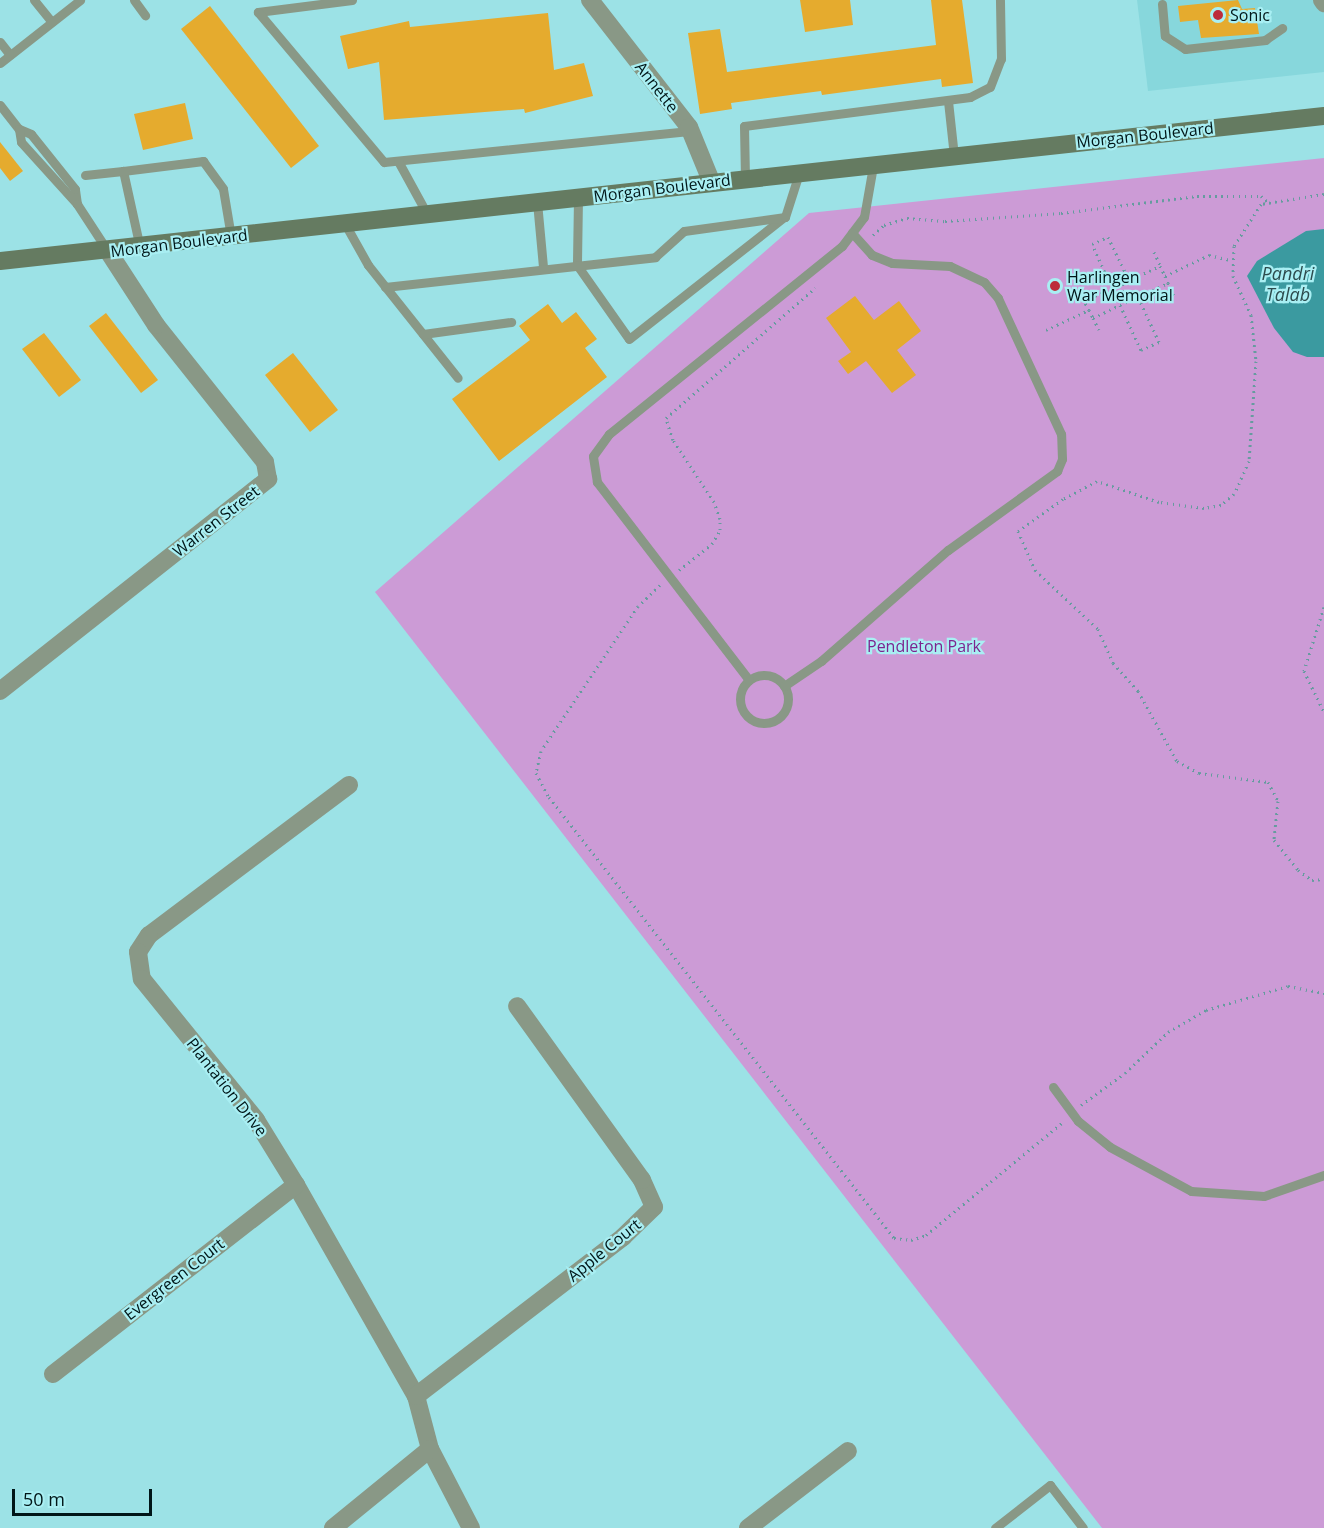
<!DOCTYPE html>
<html>
<head>
<meta charset="utf-8">
<style>
  body { margin:0 }
  #map { position:relative; width:1324px; height:1528px; overflow:hidden; background:#9ce2e6; font-family:"Open Sans",sans-serif }
  div>[style] { position:absolute }
  .built>* { inset:0; background:#87d7dc }
  .green>* { inset:0; background:#cc9bd6 }
  .water>* { inset:0; background:#3b9aa0 }
  .building>* { inset:0; background:#e5ab2e }
  .path>* { height:3px; margin-top:-1.5px; transform-origin:0; background:repeating-linear-gradient(90deg,#669b9f 0 1.5px,transparent 0 6px) }
  .service>* { height:9px; margin:-4.5px; padding:0 4.5px; transform-origin:4.5px; border-radius:4.5px; background:#899886 }
  .service>.ring { margin:-4.5px; padding:0; box-sizing:content-box; background:none; border:9px solid #899886; border-radius:50% }
  .minor>* { height:18px; margin:-9px; padding:0 9px; transform-origin:9px; border-radius:9px; background:#899886 }
  .tertiary>* { height:18px; margin:-9px; padding:0 9px; transform-origin:9px; border-radius:9px; background:#899886 }
  .secondary>* { height:18px; margin:-9px; padding:0 9px; transform-origin:9px; border-radius:9px; background:#657b61 }
  .dots>* { width:16px; height:16px; translate:-50% -50%; box-sizing:border-box; border:3px solid #a9eff3; border-radius:50% }
  span { translate:-50% -50%; white-space:nowrap; text-align:center; line-height:1.15; -webkit-text-stroke:4.5px #a9eff3; paint-order:stroke }
  .poi-label { font-size:16px; color:#001618 }
  .left { translate:0 -50%; text-align:left }
  .street-label { font-size:16px; color:#001618 }
  .park-label { font-size:16px; color:#7d248e }
  .water-label { font-size:18px; color:#2d4b4d; font-style:italic }
  .scale { position:absolute; left:12px; top:1489px; width:140px; height:27px; box-sizing:border-box; border:3px solid #001618; border-top:0; padding-left:8px; font-size:18px; line-height:21px; white-space:nowrap; color:#001618; -webkit-text-stroke:4px #a9eff3; paint-order:stroke }
</style>
</head>
<body>
<div id="map">
  <div class="built">
    <i style="clip-path:polygon(1137px 0,1324px 0,1324px 72px,1148px 91px)"></i>
  </div>
  <div class="green">
    <i style="clip-path:polygon(1324px 158px,1324px 1528px,1102px 1528px,375px 592px,809px 213px)"></i>
  </div>
  <div class="water">
    <i style="clip-path:polygon(1324px 229px,1324px 357px,1307px 357px,1293px 352px,1274px 328px,1247px 276px,1257px 261px,1306px 231px)"></i>
  </div>
  <div class="building">
    <i style="clip-path:polygon(800px 0,850px 0,853px 25px,805px 32px)"></i>
    <i style="clip-path:polygon(931px 0,962px 0,973px 83px,942px 87px,941px 79px,822px 95px,821px 91px,731px 103px,732px 109px,700px 114px,688px 33px,720px 29px,727px 72px,936px 45px)"></i>
    <i style="clip-path:polygon(1238px 0,1242px 9px,1255px 8px,1259px 34px,1201px 38px,1198px 20px,1180px 22px,1178px 6px)"></i>
    <i style="clip-path:polygon(210px 6px,319px 146px,291px 168px,181px 29px)"></i>
    <i style="clip-path:polygon(548px 13px,554px 70px,584px 63px,593px 96px,525px 113px,524px 109px,384px 120px,379px 62px,348px 69px,340px 36px,409px 21px,410px 27px)"></i>
    <i style="clip-path:polygon(185px 103px,193px 139px,143px 150px,134px 114px)"></i>
    <i style="clip-path:polygon(0 142px,23px 171px,10px 181px,0 168px)"></i>
    <i style="clip-path:polygon(855px 296px,874px 320px,899px 301px,921px 331px,897px 350px,916px 375px,892px 393px,866px 361px,848px 374px,838px 361px,851px 352px,826px 318px)"></i>
    <i style="clip-path:polygon(548px 304px,562px 323px,576px 312px,597px 339px,585px 348px,607px 377px,499px 461px,452px 399px,530px 340px,519px 326px)"></i>
    <i style="clip-path:polygon(106px 313px,158px 380px,141px 393px,89px 326px)"></i>
    <i style="clip-path:polygon(44px 333px,81px 380px,59px 397px,22px 349px)"></i>
    <i style="clip-path:polygon(293px 353px,338px 410px,310px 432px,265px 375px)"></i>
  </div>
  <div class="path">
    <i style="left:1324px;top:194px;width:64px;rotate:171deg"></i>
    <i style="left:1261px;top:204px;width:50px;rotate:122.7deg"></i>
    <i style="left:1234px;top:246px;width:30px;rotate:92deg"></i>
    <i style="left:1233px;top:276px;width:43px;rotate:65.2deg"></i>
    <i style="left:1251px;top:315px;width:46px;rotate:83.8deg"></i>
    <i style="left:1256px;top:361px;width:100px;rotate:94deg"></i>
    <i style="left:1249px;top:461px;width:36px;rotate:114deg"></i>
    <i style="left:1234px;top:494px;width:17px;rotate:140deg"></i>
    <i style="left:1221px;top:505px;width:17px;rotate:170deg"></i>
    <i style="left:1204px;top:508px;width:45px;rotate:-172.4deg"></i>
    <i style="left:1159px;top:502px;width:65px;rotate:-161.3deg"></i>
    <i style="left:1097px;top:481px;width:38px;rotate:152deg"></i>
    <i style="left:1063px;top:499px;width:55px;rotate:144.6deg"></i>
    <i style="left:1018px;top:531px;width:43px;rotate:66.4deg"></i>
    <i style="left:1035px;top:570px;width:86px;rotate:43.1deg"></i>
    <i style="left:1098px;top:629px;width:37px;rotate:66deg"></i>
    <i style="left:1113px;top:663px;width:38px;rotate:48deg"></i>
    <i style="left:1138px;top:691px;width:80px;rotate:60.9deg"></i>
    <i style="left:1177px;top:761px;width:25px;rotate:29deg"></i>
    <i style="left:1199px;top:773px;width:70px;rotate:7.4deg"></i>
    <i style="left:1268px;top:782px;width:21px;rotate:62deg"></i>
    <i style="left:1278px;top:801px;width:39px;rotate:96deg"></i>
    <i style="left:1274px;top:840px;width:38px;rotate:51deg"></i>
    <i style="left:1298px;top:870px;width:17px;rotate:36deg"></i>
    <i style="left:1312px;top:880px;width:12px;rotate:-5deg"></i>
    <i style="left:873px;top:235px;width:15px;rotate:-42deg"></i>
    <i style="left:884px;top:225px;width:24px;rotate:-17deg"></i>
    <i style="left:907px;top:218px;width:38px;rotate:5deg"></i>
    <i style="left:945px;top:221px;width:116px;rotate:-3.9deg"></i>
    <i style="left:1061px;top:213px;width:137px;rotate:-7.1deg"></i>
    <i style="left:1197px;top:196px;width:64px"></i>
    <i style="left:1261px;top:196px;width:9px;rotate:41deg"></i>
    <i style="left:1154px;top:252px;width:17px;rotate:65deg"></i>
    <i style="left:1168px;top:283px;width:17px;rotate:65deg"></i>
    <i style="left:1122px;top:284px;width:18px;rotate:68deg"></i>
    <i style="left:1078px;top:288px;width:14px;rotate:65deg"></i>
    <i style="left:1112px;top:288px;width:48px;rotate:-114.4deg"></i>
    <i style="left:1092px;top:244px;width:17px;rotate:-24deg"></i>
    <i style="left:1108px;top:237px;width:48px;rotate:64deg"></i>
    <i style="left:1120px;top:305px;width:50px;rotate:65deg"></i>
    <i style="left:1141px;top:350px;width:20px;rotate:-24deg"></i>
    <i style="left:1159px;top:342px;width:50px;rotate:-115deg"></i>
    <i style="left:1089px;top:310px;width:9px;rotate:63deg"></i>
    <i style="left:1093px;top:318px;width:30px;rotate:-26deg"></i>
    <i style="left:1120px;top:305px;width:53px;rotate:-24.6deg"></i>
    <i style="left:1168px;top:283px;width:8px;rotate:-113deg"></i>
    <i style="left:1093px;top:318px;width:13px;rotate:63deg"></i>
    <i style="left:1046px;top:330px;width:47px;rotate:-24.9deg"></i>
    <i style="left:1089px;top:310px;width:10px;rotate:-119deg"></i>
    <i style="left:1084px;top:301px;width:84px;rotate:-24.7deg"></i>
    <i style="left:1160px;top:266px;width:11px;rotate:63deg"></i>
    <i style="left:1165px;top:276px;width:49px;rotate:-25.5deg"></i>
    <i style="left:1209px;top:255px;width:23px;rotate:13deg"></i>
    <i style="left:679px;top:570px;width:42px;rotate:-38.2deg"></i>
    <i style="left:712px;top:544px;width:16px;rotate:-60deg"></i>
    <i style="left:720px;top:530px;width:11px;rotate:-90deg"></i>
    <i style="left:720px;top:519px;width:18px;rotate:-109deg"></i>
    <i style="left:714px;top:502px;width:74px;rotate:-123.5deg"></i>
    <i style="left:673px;top:440px;width:23px;rotate:-108deg"></i>
    <i style="left:666px;top:418px;width:198px;rotate:-41.1deg"></i>
    <i style="left:660px;top:585px;width:30px;rotate:136deg"></i>
    <i style="left:638px;top:606px;width:174px;rotate:123.8deg"></i>
    <i style="left:541px;top:751px;width:23px;rotate:103deg"></i>
    <i style="left:536px;top:773px;width:27px;rotate:62deg"></i>
    <i style="left:549px;top:797px;width:560px;rotate:51.96deg"></i>
    <i style="left:894px;top:1238px;width:17px;rotate:7deg"></i>
    <i style="left:911px;top:1240px;width:16px;rotate:-18deg"></i>
    <i style="left:926px;top:1235px;width:178px;rotate:-39.5deg"></i>
    <i style="left:1324px;top:607px;width:67px;rotate:107.4deg"></i>
    <i style="left:1304px;top:671px;width:46px;rotate:64deg"></i>
    <i style="left:1081px;top:1105px;width:54px;rotate:-36deg"></i>
    <i style="left:1125px;top:1073px;width:59px;rotate:-43.6deg"></i>
    <i style="left:1168px;top:1032px;width:44px;rotate:-30.1deg"></i>
    <i style="left:1206px;top:1010px;width:85px;rotate:-16.3deg"></i>
    <i style="left:1288px;top:986px;width:37px;rotate:11deg"></i>
  </div>
  <div class="service">
    <i style="left:34px;top:0;width:28px;rotate:51deg"></i>
    <i style="left:134px;top:0;width:19px;rotate:54deg"></i>
    <i style="left:352px;top:0;width:95px;rotate:172.7deg"></i>
    <i style="left:258px;top:12px;width:196px;rotate:50deg"></i>
    <i style="left:384px;top:162px;width:309px;rotate:-5.8deg"></i>
    <i style="left:1162px;top:4px;width:32px;rotate:85deg"></i>
    <i style="left:1165px;top:36px;width:24px;rotate:33deg"></i>
    <i style="left:1185px;top:49px;width:81px;rotate:-6.4deg"></i>
    <i style="left:1265px;top:40px;width:21px;rotate:-35deg"></i>
    <i style="left:0;top:42px;width:16px;rotate:52deg"></i>
    <i style="left:0;top:63px;width:102px;rotate:-38.2deg"></i>
    <i style="left:948px;top:101px;width:55px;rotate:83.8deg"></i>
    <i style="left:0;top:105px;width:31px;rotate:52deg"></i>
    <i style="left:398px;top:161px;width:60px;rotate:61.3deg"></i>
    <i style="left:85px;top:175px;width:38px;rotate:-6deg"></i>
    <i style="left:745px;top:178px;width:52px;rotate:-91.1deg"></i>
    <i style="left:744px;top:126px;width:228px;rotate:-7.3deg"></i>
    <i style="left:970px;top:97px;width:22px;rotate:-27deg"></i>
    <i style="left:990px;top:87px;width:30px;rotate:-69deg"></i>
    <i style="left:1001px;top:59px;width:59px;rotate:-91deg"></i>
    <i style="left:578px;top:198px;width:67px;rotate:90.9deg"></i>
    <i style="left:577px;top:265px;width:90px;rotate:54.9deg"></i>
    <i style="left:629px;top:339px;width:196px;rotate:-38.2deg"></i>
    <i style="left:537px;top:202px;width:65px;rotate:84.7deg"></i>
    <i style="left:77px;top:204px;width:15px;rotate:-98deg"></i>
    <i style="left:75px;top:189px;width:70px;rotate:-128.7deg"></i>
    <i style="left:31px;top:134px;width:13px;rotate:-157deg"></i>
    <i style="left:19px;top:129px;width:13px;rotate:81deg"></i>
    <i style="left:21px;top:142px;width:84px;rotate:47.9deg"></i>
    <i style="left:77px;top:204px;width:55px;rotate:56.9deg"></i>
    <i style="left:345px;top:224px;width:47px;rotate:60.7deg"></i>
    <i style="left:368px;top:265px;width:144px;rotate:51.5deg"></i>
    <i style="left:140px;top:248px;width:79px;rotate:-102.4deg"></i>
    <i style="left:123px;top:171px;width:81px;rotate:-7.1deg"></i>
    <i style="left:203px;top:161px;width:34px;rotate:54deg"></i>
    <i style="left:223px;top:189px;width:49px;rotate:80.5deg"></i>
    <i style="left:385px;top:287px;width:272px;rotate:-6.3deg"></i>
    <i style="left:655px;top:257px;width:39px;rotate:-42deg"></i>
    <i style="left:684px;top:231px;width:102px;rotate:-7.9deg"></i>
    <i style="left:785px;top:217px;width:46px;rotate:-72.3deg"></i>
    <i style="left:423px;top:334px;width:89px;rotate:-7.8deg"></i>
    <i class="ring" style="left:740px;top:675px;width:39px;height:39px"></i>
    <i style="left:749px;top:680px;width:250px;rotate:-127.5deg"></i>
    <i style="left:597px;top:482px;width:26px;rotate:-99deg"></i>
    <i style="left:593px;top:456px;width:27px;rotate:-54deg"></i>
    <i style="left:609px;top:434px;width:299px;rotate:-38.9deg"></i>
    <i style="left:842px;top:246px;width:36px;rotate:-53deg"></i>
    <i style="left:864px;top:217px;width:52px;rotate:-80deg"></i>
    <i style="left:784px;top:686px;width:45px;rotate:-34deg"></i>
    <i style="left:821px;top:661px;width:169px;rotate:-41.2deg"></i>
    <i style="left:948px;top:550px;width:135px;rotate:-35.9deg"></i>
    <i style="left:1057px;top:471px;width:13px;rotate:-67deg"></i>
    <i style="left:1062px;top:459px;width:25px;rotate:-92deg"></i>
    <i style="left:1061px;top:434px;width:150px;rotate:-114.9deg"></i>
    <i style="left:998px;top:298px;width:21px;rotate:-131deg"></i>
    <i style="left:984px;top:282px;width:38px;rotate:-155deg"></i>
    <i style="left:950px;top:266px;width:58px;rotate:-177deg"></i>
    <i style="left:892px;top:263px;width:22px;rotate:-158deg"></i>
    <i style="left:872px;top:255px;width:30px;rotate:-132deg"></i>
    <i style="left:1053px;top:1087px;width:42px;rotate:53.7deg"></i>
    <i style="left:1078px;top:1121px;width:41px;rotate:39.1deg"></i>
    <i style="left:1110px;top:1147px;width:92px;rotate:28.5deg"></i>
    <i style="left:1191px;top:1191px;width:73px;rotate:3.9deg"></i>
    <i style="left:1264px;top:1196px;width:64px;rotate:-19.3deg"></i>
    <i style="left:995px;top:1528px;width:70px;rotate:-38deg"></i>
    <i style="left:1050px;top:1485px;width:54px;rotate:52.5deg"></i>
  </div>
  <div class="minor">
    <i style="left:590px;top:0;width:161px;rotate:52.1deg"></i>
    <i style="left:689px;top:127px;width:58px;rotate:67.8deg"></i>
    <i style="left:0;top:691px;width:342px;rotate:-38.3deg"></i>
    <i style="left:268px;top:479px;width:17px;rotate:-100deg"></i>
    <i style="left:265px;top:462px;width:175px;rotate:-128.5deg"></i>
    <i style="left:156px;top:325px;width:88px;rotate:-123deg"></i>
    <i style="left:349px;top:785px;width:250px;rotate:143.1deg"></i>
    <i style="left:149px;top:935px;width:20px;rotate:123deg"></i>
    <i style="left:138px;top:952px;width:27px;rotate:82deg"></i>
    <i style="left:142px;top:979px;width:181px;rotate:51deg"></i>
    <i style="left:256px;top:1120px;width:76px;rotate:58.4deg"></i>
    <i style="left:296px;top:1185px;width:243px;rotate:60.4deg"></i>
    <i style="left:416px;top:1396px;width:55px;rotate:75.2deg"></i>
    <i style="left:430px;top:1449px;width:89px;rotate:62.6deg"></i>
    <i style="left:53px;top:1374px;width:308px;rotate:-37.9deg"></i>
    <i style="left:416px;top:1396px;width:261px;rotate:-37.5deg"></i>
    <i style="left:623px;top:1237px;width:43px;rotate:-44.1deg"></i>
    <i style="left:654px;top:1207px;width:30px;rotate:-114deg"></i>
    <i style="left:642px;top:1180px;width:214px;rotate:-125.7deg"></i>
    <i style="left:333px;top:1528px;width:125px;rotate:-39.2deg"></i>
    <i style="left:748px;top:1528px;width:126px;rotate:-37.6deg"></i>
  </div>
  <div class="tertiary">
    <i style="left:1322px;top:0;width:4px;rotate:56deg"></i>
  </div>
  <div class="secondary">
    <i style="left:0;top:261px;width:1332px;rotate:-6.25deg"></i>
  </div>
  <div class="dots">
    <i style="left:1218px;top:15px;background:#bd2c3a"></i>
    <i style="left:1055px;top:286px;background:#bd2c3a"></i>
  </div>
  <div class="poi-label">
    <span class="left" style="left:1230px;top:15px">Sonic</span>
    <span class="left" style="left:1067px;top:286px">Harlingen<br>War Memorial</span>
  </div>
  <div class="street-label">
    <span style="left:657px;top:87px;rotate:52deg">Annette</span>
    <span style="left:1145px;top:135px;rotate:-6deg">Morgan Boulevard</span>
    <span style="left:662px;top:188px;rotate:-7deg">Morgan Boulevard</span>
    <span style="left:179px;top:243px;rotate:-7deg">Morgan Boulevard</span>
    <span style="left:216px;top:521px;rotate:-38deg">Warren Street</span>
    <span style="left:227px;top:1087px;rotate:52deg">Plantation Drive</span>
    <span style="left:604px;top:1250px;rotate:-39deg">Apple Court</span>
    <span style="left:174px;top:1279px;rotate:-38deg">Evergreen Court</span>
  </div>
  <div class="park-label">
    <span style="left:924px;top:646px">Pendleton Park</span>
  </div>
  <div class="water-label">
    <span style="left:1288px;top:284px">Pandri<br>Talab</span>
  </div>
  <div class="scale">50 m</div>
</div>
</body>
</html>
